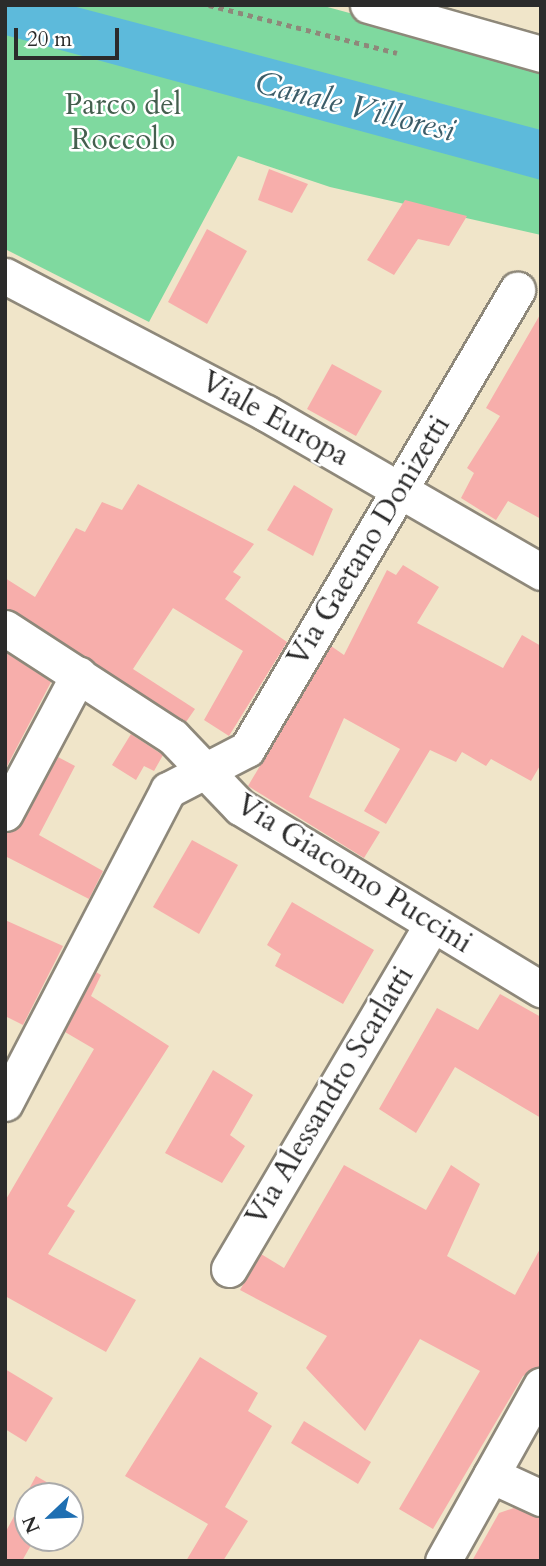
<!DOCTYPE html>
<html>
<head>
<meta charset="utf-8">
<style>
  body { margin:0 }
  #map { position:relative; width:546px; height:1566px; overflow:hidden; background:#f0e5c9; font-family:Cardo,serif }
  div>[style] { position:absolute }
  .green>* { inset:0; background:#7fd99f }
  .water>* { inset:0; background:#5dbadb }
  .building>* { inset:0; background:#f7aeab }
  .path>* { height:4.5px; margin-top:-2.25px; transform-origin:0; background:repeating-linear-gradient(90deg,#8e887a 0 5px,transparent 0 10px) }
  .roads { filter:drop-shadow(2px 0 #8e887a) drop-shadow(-2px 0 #8e887a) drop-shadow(0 2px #8e887a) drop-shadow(0 -2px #8e887a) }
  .minor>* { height:35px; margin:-17.5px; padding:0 17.5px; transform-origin:17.5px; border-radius:17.5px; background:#fff }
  span { translate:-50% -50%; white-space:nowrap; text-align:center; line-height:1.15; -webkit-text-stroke:5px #fff; paint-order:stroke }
  .park-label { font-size:30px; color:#445f4e }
  .street-label { font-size:30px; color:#2b2b2b }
  .water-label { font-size:32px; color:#3c5d69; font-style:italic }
  .frame { position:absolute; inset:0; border:7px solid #2b2b2b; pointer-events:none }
  .north { position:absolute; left:14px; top:1482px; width:70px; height:70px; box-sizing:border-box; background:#fff; border:2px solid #aaa; border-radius:50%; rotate:247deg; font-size:19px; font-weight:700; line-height:28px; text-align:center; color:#2b2b2b }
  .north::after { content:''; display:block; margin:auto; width:24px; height:32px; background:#1f6fb2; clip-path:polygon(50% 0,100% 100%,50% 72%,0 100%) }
  .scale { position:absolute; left:14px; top:28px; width:105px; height:32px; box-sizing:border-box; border:4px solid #2b2b2b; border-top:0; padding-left:9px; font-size:21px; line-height:24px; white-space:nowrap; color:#2b2b2b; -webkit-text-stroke:5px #fff; paint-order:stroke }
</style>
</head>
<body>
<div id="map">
  <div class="green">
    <i style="clip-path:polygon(5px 5px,320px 5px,541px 65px,541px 235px,330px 187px,238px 156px,149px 322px,5px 249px)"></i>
  </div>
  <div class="water">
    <i style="clip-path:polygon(5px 5px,69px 5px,541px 130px,541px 180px,5px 35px)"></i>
  </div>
  <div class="building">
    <i style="clip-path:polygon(269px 169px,308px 184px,292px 213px,258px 200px)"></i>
    <i style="clip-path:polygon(405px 200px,467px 216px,449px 246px,418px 239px,394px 275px,367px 260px)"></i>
    <i style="clip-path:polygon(207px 229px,247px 251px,207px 324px,168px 302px)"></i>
    <i style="clip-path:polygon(541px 313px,541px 519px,508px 501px,496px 520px,461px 498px,474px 473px,467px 468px,500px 416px,486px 408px)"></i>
    <i style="clip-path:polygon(332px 364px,382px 391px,356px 436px,307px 409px)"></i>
    <i style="clip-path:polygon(138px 484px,254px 544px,233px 572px,241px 577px,225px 599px,287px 642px,229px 736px,204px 720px,243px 651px,173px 608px,133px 669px,195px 709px,186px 722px,5px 608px,5px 578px,35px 597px,76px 528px,85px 532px,102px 502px,122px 510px)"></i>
    <i style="clip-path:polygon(294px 485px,333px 509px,313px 556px,267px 530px)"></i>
    <i style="clip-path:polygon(403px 565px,439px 587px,417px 623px,503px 668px,522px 635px,541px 646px,541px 764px,531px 781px,491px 759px,486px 766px,462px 752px,456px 762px,430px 750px,386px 824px,364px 811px,400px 749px,344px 718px,309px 797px,380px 832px,364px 858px,248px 786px,331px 646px,344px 655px,387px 570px,396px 575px)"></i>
    <i style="clip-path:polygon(5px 652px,51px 682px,5px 770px)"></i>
    <i style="clip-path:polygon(131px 734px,163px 755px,154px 771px,144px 766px,136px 780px,112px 765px)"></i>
    <i style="clip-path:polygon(58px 757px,75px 766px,39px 835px,103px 871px,89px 899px,5px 856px,5px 833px,23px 822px)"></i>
    <i style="clip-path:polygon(192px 840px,238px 865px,199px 934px,153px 907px)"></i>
    <i style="clip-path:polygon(292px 902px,374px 950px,343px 1004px,275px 966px,281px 954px,267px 945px)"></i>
    <i style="clip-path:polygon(5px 920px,63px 946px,23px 1025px,5px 1016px)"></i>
    <i style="clip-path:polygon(96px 972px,101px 975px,91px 996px,169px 1046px,67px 1206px,75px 1211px,48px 1254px,136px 1300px,106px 1352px,5px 1296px,5px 1201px,94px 1049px,65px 1032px)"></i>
    <i style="clip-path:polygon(500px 994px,541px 1017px,541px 1118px,455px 1067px,416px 1133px,379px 1109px,437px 1008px,478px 1030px)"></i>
    <i style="clip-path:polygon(213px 1070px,253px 1095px,230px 1135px,245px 1146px,222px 1183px,165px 1153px)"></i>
    <i style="clip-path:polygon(344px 1165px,426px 1210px,451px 1165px,480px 1184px,447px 1256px,515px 1295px,541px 1247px,541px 1366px,523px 1376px,433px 1529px,399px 1509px,480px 1371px,420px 1339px,365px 1431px,306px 1368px,327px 1336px,240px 1290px,261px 1254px,284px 1268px)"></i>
    <i style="clip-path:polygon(200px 1357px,258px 1393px,248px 1411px,272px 1426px,225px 1507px,248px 1521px,223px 1561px,186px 1561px,208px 1524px,125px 1476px)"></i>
    <i style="clip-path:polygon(5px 1369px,53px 1398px,26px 1442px,5px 1429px)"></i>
    <i style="clip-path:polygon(304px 1421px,371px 1462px,358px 1484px,291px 1443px)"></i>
    <i style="clip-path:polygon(36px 1476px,62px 1491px,28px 1496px,28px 1538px,35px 1538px,22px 1561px,5px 1561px,5px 1533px)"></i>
    <i style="clip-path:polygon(514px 1508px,541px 1518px,541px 1561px,472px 1561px,499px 1513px)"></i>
  </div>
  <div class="path">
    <i style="left:209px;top:5px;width:194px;rotate:14.3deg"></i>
  </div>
  <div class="roads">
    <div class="minor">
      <i style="left:368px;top:5px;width:180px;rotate:15.8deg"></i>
      <i style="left:5px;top:276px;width:295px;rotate:27.7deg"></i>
      <i style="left:266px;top:413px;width:318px;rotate:30deg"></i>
      <i style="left:5px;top:628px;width:200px;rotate:33deg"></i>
      <i style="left:173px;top:737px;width:97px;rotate:46.3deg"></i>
      <i style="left:240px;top:807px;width:352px;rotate:31.2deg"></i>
      <i style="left:5px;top:813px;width:157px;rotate:-62deg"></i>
      <i style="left:5px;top:1103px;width:353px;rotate:-62.5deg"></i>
      <i style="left:168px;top:790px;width:89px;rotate:-27.4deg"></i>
      <i style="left:247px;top:749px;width:533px;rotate:-59.53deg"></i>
      <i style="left:229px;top:1269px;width:400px;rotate:-59.5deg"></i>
      <i style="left:491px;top:1475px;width:55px;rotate:24.7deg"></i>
      <i style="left:443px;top:1561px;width:201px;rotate:-60.8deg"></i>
    </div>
  </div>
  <div class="park-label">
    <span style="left:123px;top:122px">Parco del<br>Roccolo</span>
  </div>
  <div class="street-label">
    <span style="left:275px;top:419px;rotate:29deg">Viale Europa</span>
    <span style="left:369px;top:541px;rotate:-59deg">Via Gaetano Donizetti</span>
    <span style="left:354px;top:874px;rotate:32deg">Via Giacomo Puccini</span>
    <span style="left:330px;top:1096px;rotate:-59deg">Via Alessandro Scarlatti</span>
  </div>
  <div class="water-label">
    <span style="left:355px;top:107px;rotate:14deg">Canale Villoresi</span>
  </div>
  <div class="frame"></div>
  <div class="north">N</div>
  <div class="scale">20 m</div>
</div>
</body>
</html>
